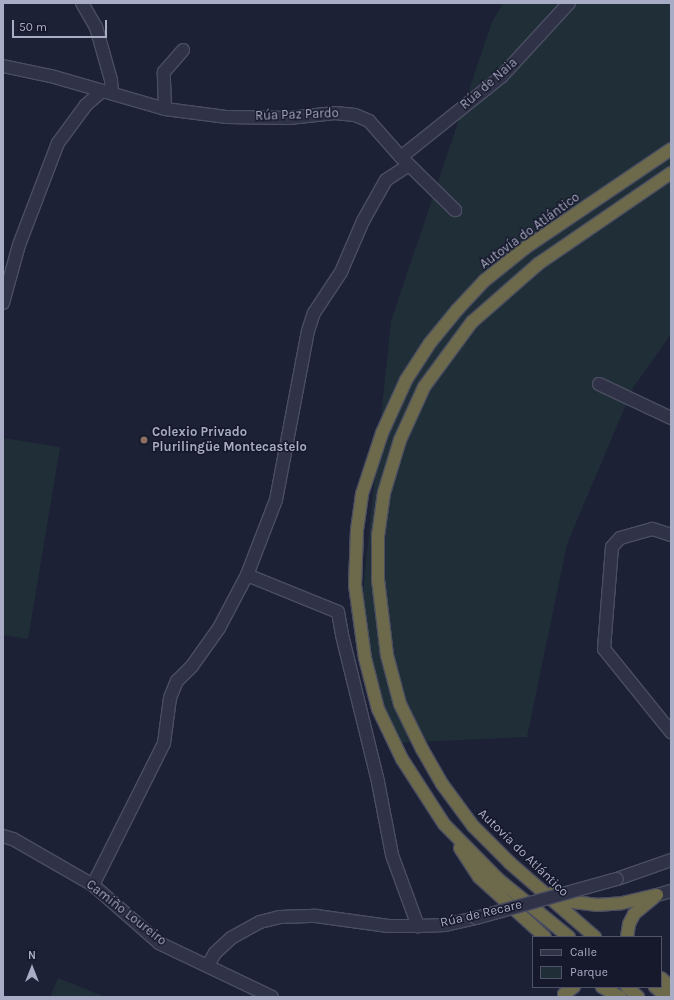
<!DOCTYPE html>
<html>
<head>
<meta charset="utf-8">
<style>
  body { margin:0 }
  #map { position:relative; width:674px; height:1000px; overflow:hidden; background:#1d2136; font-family:Karla,sans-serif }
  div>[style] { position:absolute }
  .green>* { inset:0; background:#1f2e37 }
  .roads { filter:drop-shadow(1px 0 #4b4e62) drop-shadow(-1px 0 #4b4e62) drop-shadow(0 1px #4b4e62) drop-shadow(0 -1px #4b4e62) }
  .minor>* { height:12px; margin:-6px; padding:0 6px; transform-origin:6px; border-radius:6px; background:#303347 }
  .highway>* { height:12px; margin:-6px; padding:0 6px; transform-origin:6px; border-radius:6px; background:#6d6a4c }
  .bridges { filter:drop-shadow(1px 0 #4b4e62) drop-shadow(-1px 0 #4b4e62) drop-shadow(0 1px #4b4e62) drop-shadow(0 -1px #4b4e62) }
  .minor-bridge>* { height:12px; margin:-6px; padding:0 6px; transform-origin:6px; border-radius:6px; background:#303347 }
  .dots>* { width:11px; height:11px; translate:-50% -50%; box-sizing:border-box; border:2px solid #16192b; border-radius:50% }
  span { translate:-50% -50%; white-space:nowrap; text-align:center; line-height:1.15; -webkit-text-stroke:3px #16192b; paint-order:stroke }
  .street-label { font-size:13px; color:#a9acc5 }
  .poi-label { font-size:13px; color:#a9acc5; font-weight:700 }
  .left { translate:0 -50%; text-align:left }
  .frame { position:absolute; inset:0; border:4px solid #a9acc5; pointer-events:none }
  .legend { position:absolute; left:532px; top:936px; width:130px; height:52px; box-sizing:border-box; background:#16192b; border:1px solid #515469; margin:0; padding:5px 7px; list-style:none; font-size:12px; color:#a9acc5 }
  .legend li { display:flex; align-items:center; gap:8px; height:20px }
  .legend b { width:20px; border:1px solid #515469 }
  .north { position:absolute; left:12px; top:948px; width:40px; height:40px; -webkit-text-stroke:3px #16192b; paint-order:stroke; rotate:0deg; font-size:11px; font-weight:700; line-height:16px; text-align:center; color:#a9acc5 }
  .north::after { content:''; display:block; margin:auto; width:14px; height:18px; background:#a9acc5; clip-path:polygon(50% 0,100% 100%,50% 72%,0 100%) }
  .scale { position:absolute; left:12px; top:20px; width:95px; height:18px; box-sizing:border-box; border:2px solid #a9acc5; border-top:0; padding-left:5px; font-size:12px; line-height:14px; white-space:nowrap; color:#a9acc5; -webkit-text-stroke:3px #16192b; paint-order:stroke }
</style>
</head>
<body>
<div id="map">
  <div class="green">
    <i style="clip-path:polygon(503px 3px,671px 3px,671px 334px,633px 388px,567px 544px,527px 737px,395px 743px,358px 640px,391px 321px,492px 22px)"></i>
    <i style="clip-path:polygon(3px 438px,60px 447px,28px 639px,3px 635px)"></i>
    <i style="clip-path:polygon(58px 978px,106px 997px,50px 997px)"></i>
  </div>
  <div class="roads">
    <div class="minor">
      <i style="left:82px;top:3px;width:28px;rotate:60deg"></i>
      <i style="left:96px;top:27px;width:55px;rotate:74.2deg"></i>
      <i style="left:111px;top:80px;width:13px;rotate:86deg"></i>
      <i style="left:3px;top:66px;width:49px;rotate:11.8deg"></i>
      <i style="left:51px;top:76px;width:119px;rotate:16.1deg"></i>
      <i style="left:165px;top:109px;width:63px;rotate:7.4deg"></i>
      <i style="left:227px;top:117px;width:62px;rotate:0.9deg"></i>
      <i style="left:289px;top:118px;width:46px;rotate:-6.2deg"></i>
      <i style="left:335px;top:113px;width:20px;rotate:6deg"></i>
      <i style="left:355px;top:115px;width:15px;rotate:23deg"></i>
      <i style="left:369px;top:121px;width:48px;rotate:48.4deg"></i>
      <i style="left:401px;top:157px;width:76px;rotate:44.5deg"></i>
      <i style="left:165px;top:109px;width:37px;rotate:-92deg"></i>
      <i style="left:164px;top:72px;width:29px;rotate:-49deg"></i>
      <i style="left:401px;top:157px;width:129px;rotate:-38.7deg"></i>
      <i style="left:502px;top:76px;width:99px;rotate:-47.5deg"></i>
      <i style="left:3px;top:303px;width:60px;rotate:-74.6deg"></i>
      <i style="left:19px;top:245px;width:109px;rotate:-69.1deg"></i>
      <i style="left:58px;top:143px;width:47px;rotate:-53.6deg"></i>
      <i style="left:86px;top:105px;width:21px;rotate:-41deg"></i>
      <i style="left:599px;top:384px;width:80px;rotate:25.3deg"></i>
      <i style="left:671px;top:535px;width:20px;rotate:-162deg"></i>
      <i style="left:652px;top:529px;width:33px;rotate:164deg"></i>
      <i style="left:620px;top:538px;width:12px;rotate:132deg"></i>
      <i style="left:612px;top:547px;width:102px;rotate:94.5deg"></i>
      <i style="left:604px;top:649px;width:107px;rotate:51.1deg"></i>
      <i style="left:247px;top:575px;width:98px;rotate:22.1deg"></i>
      <i style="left:338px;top:612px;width:23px;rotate:80deg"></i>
      <i style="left:342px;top:635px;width:151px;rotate:76.2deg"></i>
      <i style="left:378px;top:782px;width:74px;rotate:79.1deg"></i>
      <i style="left:392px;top:855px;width:76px;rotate:69.9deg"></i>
      <i style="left:3px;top:836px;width:10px;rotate:17deg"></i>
      <i style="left:13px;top:839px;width:92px;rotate:29.9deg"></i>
      <i style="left:93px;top:885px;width:88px;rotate:41.3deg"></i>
      <i style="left:159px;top:943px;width:125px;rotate:25.5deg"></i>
      <i style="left:617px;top:879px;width:57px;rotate:-19.4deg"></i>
      <i style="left:93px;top:885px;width:159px;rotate:-63.4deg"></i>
      <i style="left:164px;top:743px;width:45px;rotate:-82.4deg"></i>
      <i style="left:170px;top:698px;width:18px;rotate:-68deg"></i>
      <i style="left:177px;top:681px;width:21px;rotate:-45deg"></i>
      <i style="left:192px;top:666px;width:47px;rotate:-54.6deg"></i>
      <i style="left:219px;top:628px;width:60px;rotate:-62.2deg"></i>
      <i style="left:247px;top:575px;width:80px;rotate:-68.9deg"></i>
      <i style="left:276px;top:500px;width:172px;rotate:-79.3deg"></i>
      <i style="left:308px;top:331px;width:19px;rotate:-72deg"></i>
      <i style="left:314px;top:313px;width:49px;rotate:-56.6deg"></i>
      <i style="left:341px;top:272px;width:56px;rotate:-66.7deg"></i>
      <i style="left:363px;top:221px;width:47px;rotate:-60.7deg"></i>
      <i style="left:386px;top:180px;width:27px;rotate:-33deg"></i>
      <i style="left:657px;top:895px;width:15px;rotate:-16deg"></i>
      <i style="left:208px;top:965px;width:14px;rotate:-60deg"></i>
      <i style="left:215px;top:953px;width:22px;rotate:-43deg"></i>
      <i style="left:231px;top:938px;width:33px;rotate:-29deg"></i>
      <i style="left:260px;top:922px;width:21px;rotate:-14deg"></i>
      <i style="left:280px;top:917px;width:36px;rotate:-2deg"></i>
      <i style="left:316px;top:916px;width:73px;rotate:7.9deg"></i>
      <i style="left:388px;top:926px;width:30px"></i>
      <i style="left:418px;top:926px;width:27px;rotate:-2deg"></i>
      <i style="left:445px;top:925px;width:32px;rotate:-13deg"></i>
    </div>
    <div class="highway">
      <i style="left:460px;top:848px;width:35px;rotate:57deg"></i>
      <i style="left:479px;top:877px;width:89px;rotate:42.3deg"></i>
      <i style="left:553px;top:893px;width:22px;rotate:24deg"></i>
      <i style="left:573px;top:902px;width:23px;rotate:7deg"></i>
      <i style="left:596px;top:905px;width:26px;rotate:-4deg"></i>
      <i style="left:622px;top:903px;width:36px;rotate:-13deg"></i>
      <i style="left:569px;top:937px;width:90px;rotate:-140.8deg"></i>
      <i style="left:499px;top:880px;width:78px;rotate:-134.5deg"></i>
      <i style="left:444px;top:824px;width:77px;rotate:-122.9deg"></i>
      <i style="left:402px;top:759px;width:55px;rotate:-115.6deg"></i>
      <i style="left:378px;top:709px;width:53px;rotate:-104.3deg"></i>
      <i style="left:365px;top:658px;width:74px;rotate:-97.8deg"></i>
      <i style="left:355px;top:585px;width:55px;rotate:-87.9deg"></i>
      <i style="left:357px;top:530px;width:36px;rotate:-82deg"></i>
      <i style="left:362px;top:494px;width:64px;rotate:-71.8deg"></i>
      <i style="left:382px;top:433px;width:58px;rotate:-65.6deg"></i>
      <i style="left:406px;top:380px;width:44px;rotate:-57deg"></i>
      <i style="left:430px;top:343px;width:43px;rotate:-50.7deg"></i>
      <i style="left:457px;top:310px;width:40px;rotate:-47deg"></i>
      <i style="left:484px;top:281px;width:53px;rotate:-38.8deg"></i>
      <i style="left:525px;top:248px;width:176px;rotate:-34.1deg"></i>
      <i style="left:595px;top:937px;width:113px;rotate:-139deg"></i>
      <i style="left:510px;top:863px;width:52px;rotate:-135deg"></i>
      <i style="left:473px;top:826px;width:52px;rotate:-126.4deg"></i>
      <i style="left:442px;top:784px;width:40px;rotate:-119.7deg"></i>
      <i style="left:422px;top:749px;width:50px;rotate:-116.1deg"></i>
      <i style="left:400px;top:704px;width:51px;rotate:-104.9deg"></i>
      <i style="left:387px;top:655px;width:76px;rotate:-96.8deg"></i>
      <i style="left:378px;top:580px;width:44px;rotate:-90deg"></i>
      <i style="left:378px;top:536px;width:43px;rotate:-82.1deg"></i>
      <i style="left:384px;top:493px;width:55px;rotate:-73.2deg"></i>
      <i style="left:400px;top:440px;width:58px;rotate:-65.6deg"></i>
      <i style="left:424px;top:387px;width:81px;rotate:-53.6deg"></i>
      <i style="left:472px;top:322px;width:88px;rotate:-41.3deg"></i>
      <i style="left:538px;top:264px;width:161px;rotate:-34.4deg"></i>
      <i style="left:627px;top:937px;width:13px;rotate:-81deg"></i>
      <i style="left:629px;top:924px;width:11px;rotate:-63deg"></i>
      <i style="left:634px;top:914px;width:26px;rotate:-40deg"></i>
      <i style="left:661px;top:978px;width:13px;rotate:42deg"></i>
      <i style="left:602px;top:987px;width:21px;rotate:29deg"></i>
      <i style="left:627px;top:987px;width:15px;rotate:42deg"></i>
      <i style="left:655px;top:987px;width:16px;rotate:40deg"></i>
      <i style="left:564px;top:994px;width:12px;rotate:-35deg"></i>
    </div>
  </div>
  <div class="bridges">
    <div class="minor-bridge">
      <i style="left:476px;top:918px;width:146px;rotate:-15.5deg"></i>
    </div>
  </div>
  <div class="dots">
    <i style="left:144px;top:440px;background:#8d6e63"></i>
  </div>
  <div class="street-label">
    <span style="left:489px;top:84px;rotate:-41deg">Rúa de Naia</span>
    <span style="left:297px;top:115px;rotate:-2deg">Rúa Paz Pardo</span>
    <span style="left:530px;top:231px;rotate:-36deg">Autovía do Atlántico</span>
    <span style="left:523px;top:853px;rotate:44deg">Autovía do Atlántico</span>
    <span style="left:126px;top:913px;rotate:38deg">Camiño Loureiro</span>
    <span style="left:481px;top:914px;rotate:-13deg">Rúa de Recare</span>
  </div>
  <div class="poi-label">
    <span class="left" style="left:152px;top:440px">Colexio Privado<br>Plurilingüe Montecastelo</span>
  </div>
  <div class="frame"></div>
  <ul class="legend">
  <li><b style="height:5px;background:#303347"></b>Calle</li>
  <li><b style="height:11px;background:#1f2e37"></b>Parque</li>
  </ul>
  <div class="north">N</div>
  <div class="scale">50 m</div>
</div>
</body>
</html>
